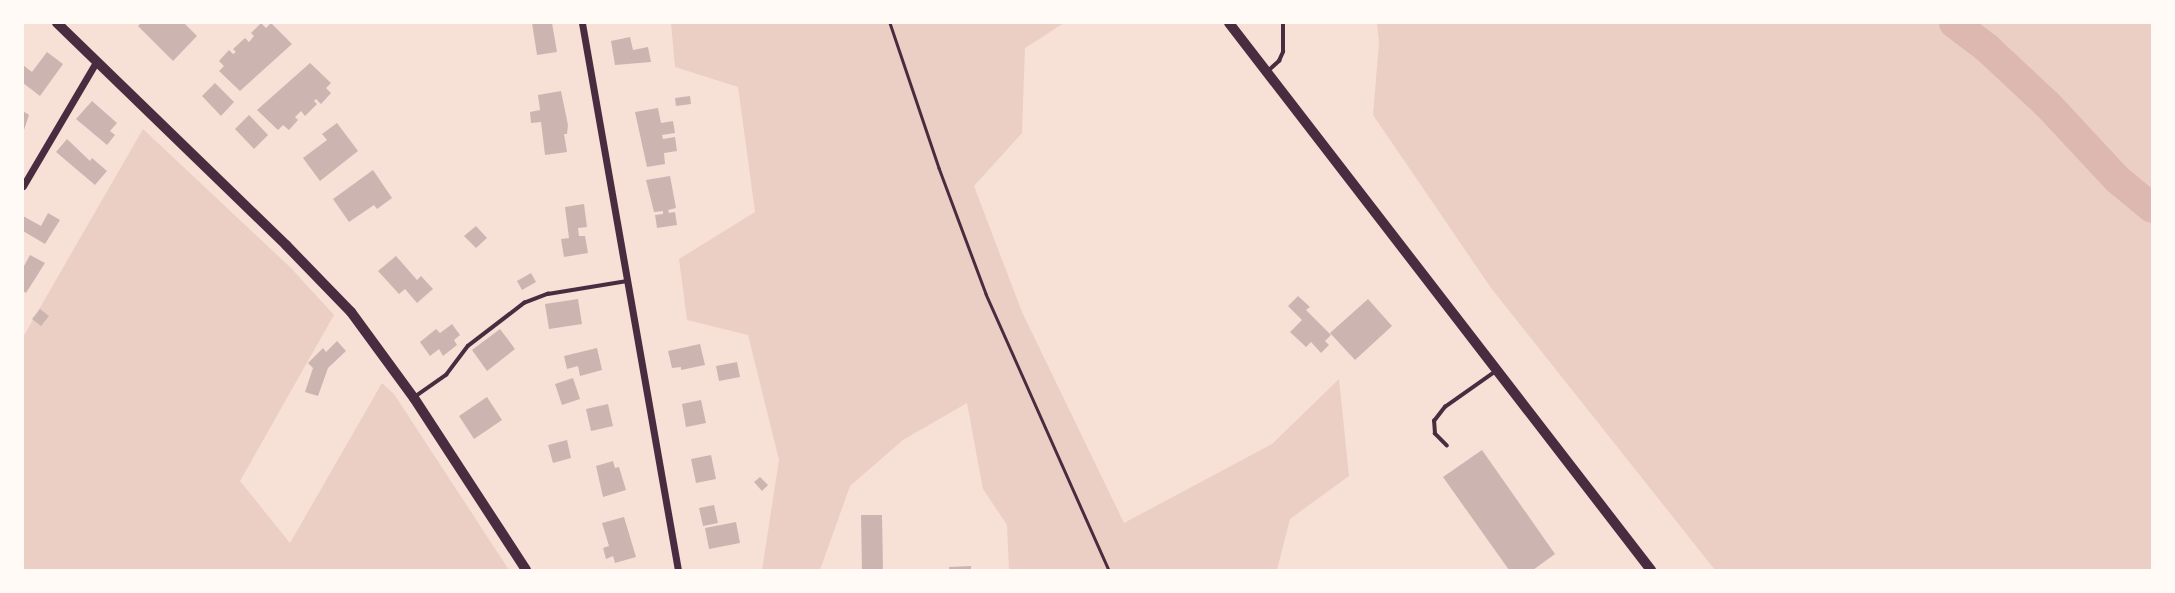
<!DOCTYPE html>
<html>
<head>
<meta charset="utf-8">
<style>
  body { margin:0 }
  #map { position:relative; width:2175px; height:593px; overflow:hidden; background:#f7e1d7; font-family:Cabin,sans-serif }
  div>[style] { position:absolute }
  .green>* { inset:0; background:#ebcfc5 }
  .river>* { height:30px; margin:-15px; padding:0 15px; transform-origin:15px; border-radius:15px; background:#dcb8b0 }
  .building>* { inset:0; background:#ccb4b1 }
  .path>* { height:2.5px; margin:-1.25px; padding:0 1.25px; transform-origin:1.25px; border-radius:1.25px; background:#4a2c40 }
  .service>* { height:3.5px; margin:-1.75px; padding:0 1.75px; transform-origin:1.75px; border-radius:1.75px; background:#4a2c40 }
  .minor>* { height:7px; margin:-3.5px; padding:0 3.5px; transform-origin:3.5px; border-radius:3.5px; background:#4a2c40 }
  .secondary>* { height:10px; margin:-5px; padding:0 5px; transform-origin:5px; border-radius:5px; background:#4a2c40 }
  .primary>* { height:10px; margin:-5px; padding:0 5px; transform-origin:5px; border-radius:5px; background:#4a2c40 }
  span { translate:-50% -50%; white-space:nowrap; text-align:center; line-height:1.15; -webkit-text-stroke:7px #fffaf5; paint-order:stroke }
  .frame { position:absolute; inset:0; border:24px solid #fffaf5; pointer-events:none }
</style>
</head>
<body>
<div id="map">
  <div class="green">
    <i style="clip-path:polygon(671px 23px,1064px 23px,1025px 48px,1022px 133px,974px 186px,1022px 312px,1124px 523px,1272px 444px,1339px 379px,1349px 476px,1290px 519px,1277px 570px,1009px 570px,1007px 525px,983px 489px,967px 403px,903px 440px,850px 486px,820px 570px,762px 570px,779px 460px,748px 335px,687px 320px,679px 259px,755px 212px,738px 87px,675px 67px)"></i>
    <i style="clip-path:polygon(1377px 23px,2152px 23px,2152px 570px,1715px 570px,1491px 288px,1373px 115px,1379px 43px)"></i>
    <i style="clip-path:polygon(143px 129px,291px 268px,334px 315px,240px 481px,290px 543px,382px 383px,394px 394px,509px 570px,23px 570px,23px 337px)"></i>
  </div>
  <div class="river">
    <i style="left:1954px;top:23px;width:41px;rotate:37.1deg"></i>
    <i style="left:1987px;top:48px;width:83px;rotate:43.1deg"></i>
    <i style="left:2048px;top:105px;width:101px;rotate:47deg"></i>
    <i style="left:2117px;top:179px;width:45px;rotate:39.6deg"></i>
  </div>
  <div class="building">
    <i style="clip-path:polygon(141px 23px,184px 23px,197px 36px,173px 61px,138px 26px)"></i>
    <i style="clip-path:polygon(261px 23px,266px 28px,271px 23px,292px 44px,240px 91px,219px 71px,224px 66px,219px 61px,229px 50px,233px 54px,236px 52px,233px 49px,245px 38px,249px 42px,254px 36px,251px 33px)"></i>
    <i style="clip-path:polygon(532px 23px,552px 23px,557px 52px,537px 55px)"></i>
    <i style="clip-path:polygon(630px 37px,633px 50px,648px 47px,651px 62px,615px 65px,611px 41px)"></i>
    <i style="clip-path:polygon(47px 52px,63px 64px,40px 96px,23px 83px,23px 65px,32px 72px)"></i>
    <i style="clip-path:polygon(310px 63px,331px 83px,326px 88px,331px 93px,321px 104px,316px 99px,314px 101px,317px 104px,305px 116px,301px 111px,295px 117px,298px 120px,289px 130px,283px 125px,278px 130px,257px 110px)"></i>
    <i style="clip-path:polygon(215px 83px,234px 102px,221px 116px,202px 96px)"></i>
    <i style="clip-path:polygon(561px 91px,568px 125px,567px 134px,564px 134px,567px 152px,545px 155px,541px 122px,531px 123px,530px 112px,540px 110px,538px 95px)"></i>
    <i style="clip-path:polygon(690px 96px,691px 104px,676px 106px,675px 98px)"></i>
    <i style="clip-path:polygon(92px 101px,117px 123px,110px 131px,115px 135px,107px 145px,76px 119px)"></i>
    <i style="clip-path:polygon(658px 108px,661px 123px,673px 121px,675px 133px,662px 135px,663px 139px,675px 137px,677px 151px,664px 153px,665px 164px,647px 167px,635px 112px)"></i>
    <i style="clip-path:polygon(23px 111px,29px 115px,23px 133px)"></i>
    <i style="clip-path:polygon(249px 115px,268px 135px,254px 149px,235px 129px)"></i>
    <i style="clip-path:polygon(337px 123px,358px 151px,320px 181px,303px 158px,327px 140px,322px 134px)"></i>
    <i style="clip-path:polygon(67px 139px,90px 161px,92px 158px,107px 171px,95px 185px,56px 152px)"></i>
    <i style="clip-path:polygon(373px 170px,392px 198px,377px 209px,374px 205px,349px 222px,333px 199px)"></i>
    <i style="clip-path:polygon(670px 176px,676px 208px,668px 210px,669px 213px,675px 212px,677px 225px,657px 228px,655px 215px,663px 214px,663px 211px,654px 212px,646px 180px)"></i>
    <i style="clip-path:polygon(584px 204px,587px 227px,578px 228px,579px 236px,585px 236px,588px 253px,564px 257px,561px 239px,569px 238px,565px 207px)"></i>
    <i style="clip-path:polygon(48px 213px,60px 220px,45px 244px,23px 231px,23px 216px,41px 226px)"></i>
    <i style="clip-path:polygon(476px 226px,487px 238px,476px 248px,464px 236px)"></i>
    <i style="clip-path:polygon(30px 255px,45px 263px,26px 293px,23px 291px,23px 268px)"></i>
    <i style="clip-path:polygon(396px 256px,417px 280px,421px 276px,433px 289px,417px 303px,405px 289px,399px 294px,378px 271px)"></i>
    <i style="clip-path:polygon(531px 273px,536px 282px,522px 290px,517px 281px)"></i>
    <i style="clip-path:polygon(1298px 296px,1310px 307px,1306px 310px,1331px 335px,1325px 341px,1329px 345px,1321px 353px,1311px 342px,1306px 347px,1290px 332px,1302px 320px,1288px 306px)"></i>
    <i style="clip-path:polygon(578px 299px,582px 324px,549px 329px,545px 304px)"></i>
    <i style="clip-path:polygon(1368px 299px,1392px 326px,1355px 360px,1330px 333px)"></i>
    <i style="clip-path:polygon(40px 309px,49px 316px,41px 326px,32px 319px)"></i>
    <i style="clip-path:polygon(452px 324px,460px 335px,454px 340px,457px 345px,443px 356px,439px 349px,430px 356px,420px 342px,436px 329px,440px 333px)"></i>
    <i style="clip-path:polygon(500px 329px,515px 349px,487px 371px,472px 350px)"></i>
    <i style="clip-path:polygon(337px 341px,346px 351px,328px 368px,318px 396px,305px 392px,313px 368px,308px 363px,323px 348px,326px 352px)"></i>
    <i style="clip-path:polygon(700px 344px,705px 365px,681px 370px,681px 367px,672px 368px,668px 351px)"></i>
    <i style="clip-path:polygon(597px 348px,602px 370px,580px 376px,578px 366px,567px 369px,564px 356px)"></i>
    <i style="clip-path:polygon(737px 362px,740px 377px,719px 381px,716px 366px)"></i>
    <i style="clip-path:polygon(573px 378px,580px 399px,562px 405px,555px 384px)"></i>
    <i style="clip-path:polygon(487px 397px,502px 420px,474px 439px,459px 416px)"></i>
    <i style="clip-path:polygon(701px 400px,706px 423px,686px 427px,682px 404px)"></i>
    <i style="clip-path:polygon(608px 404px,613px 426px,591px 431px,586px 409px)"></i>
    <i style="clip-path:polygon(567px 440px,571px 458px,553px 463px,548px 445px)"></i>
    <i style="clip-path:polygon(1482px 450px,1555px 554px,1533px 570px,1509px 570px,1443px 477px)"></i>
    <i style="clip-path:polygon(711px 455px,716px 479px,696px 483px,691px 459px)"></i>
    <i style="clip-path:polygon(613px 461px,615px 468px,619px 467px,626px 490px,603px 497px,596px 466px)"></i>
    <i style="clip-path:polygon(760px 477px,768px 485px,762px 491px,754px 482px)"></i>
    <i style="clip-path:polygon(714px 505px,718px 523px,703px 526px,699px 508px)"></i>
    <i style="clip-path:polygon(861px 515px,882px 515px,883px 570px,862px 570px)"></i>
    <i style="clip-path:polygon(624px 517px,636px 557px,615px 563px,613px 556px,606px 559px,603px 548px,609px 546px,602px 523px)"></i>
    <i style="clip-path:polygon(736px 522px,740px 543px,709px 549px,705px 528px)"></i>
    <i style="clip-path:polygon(971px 566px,971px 570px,949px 570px,949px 567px)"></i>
  </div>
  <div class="path">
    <i style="left:890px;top:23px;width:153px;rotate:71.3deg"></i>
    <i style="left:939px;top:168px;width:134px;rotate:69.5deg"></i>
    <i style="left:986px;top:294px;width:302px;rotate:66deg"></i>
  </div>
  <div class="service">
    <i style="left:1268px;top:71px;width:15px;rotate:-42deg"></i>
    <i style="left:1279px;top:61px;width:10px;rotate:-66deg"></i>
    <i style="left:1283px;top:52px;width:29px;rotate:-90deg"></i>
    <i style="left:416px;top:396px;width:37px;rotate:-35deg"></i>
    <i style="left:446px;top:375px;width:36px;rotate:-53deg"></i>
    <i style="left:468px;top:346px;width:71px;rotate:-37.5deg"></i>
    <i style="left:524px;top:303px;width:26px;rotate:-21deg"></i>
    <i style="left:548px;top:294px;width:80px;rotate:-9.3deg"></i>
    <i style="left:1447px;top:446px;width:17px;rotate:-135deg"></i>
    <i style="left:1435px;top:434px;width:13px;rotate:-94deg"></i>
    <i style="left:1434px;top:421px;width:18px;rotate:-52deg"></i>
    <i style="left:1445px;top:407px;width:62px;rotate:-35.2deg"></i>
  </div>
  <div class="minor">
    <i style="left:582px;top:23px;width:555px;rotate:80.05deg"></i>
    <i style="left:23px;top:186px;width:144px;rotate:-59.5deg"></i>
  </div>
  <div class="secondary">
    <i style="left:57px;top:23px;width:319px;rotate:44.1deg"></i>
    <i style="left:286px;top:245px;width:93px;rotate:45.9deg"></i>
    <i style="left:351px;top:312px;width:107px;rotate:53.8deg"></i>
    <i style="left:414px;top:398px;width:205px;rotate:56.9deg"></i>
  </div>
  <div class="primary">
    <i style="left:1229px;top:23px;width:691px;rotate:52.35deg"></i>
  </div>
  <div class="frame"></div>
</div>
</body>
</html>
